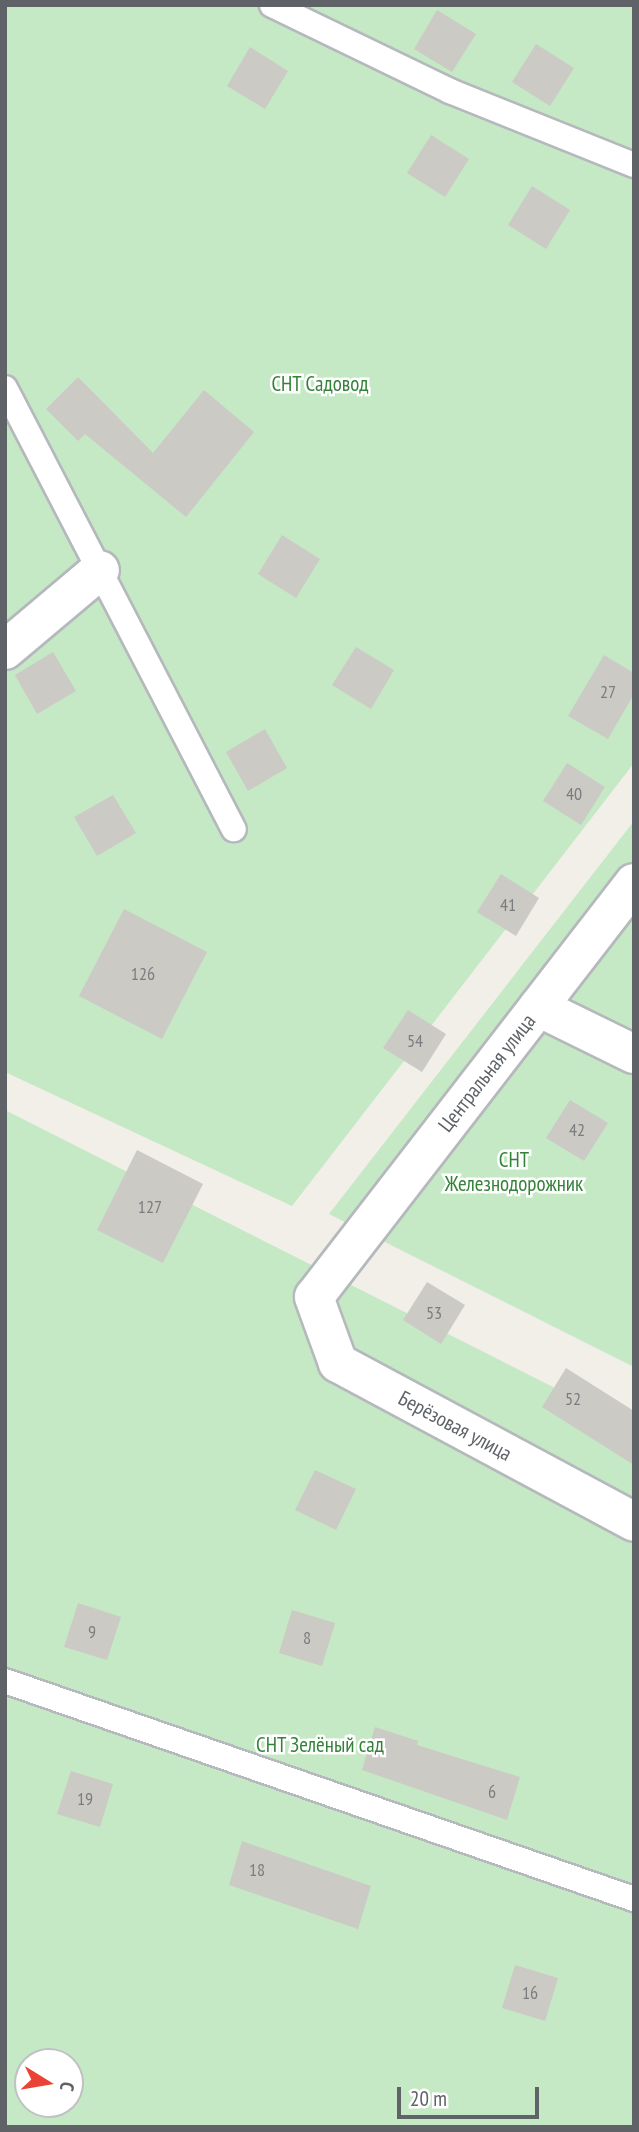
<!DOCTYPE html>
<html>
<head>
<meta charset="utf-8">
<style>
  body { margin:0 }
  #map { position:relative; width:639px; height:2132px; overflow:hidden; background:#f1efe8; font-family:"PT Sans Narrow",sans-serif }
  div>[style] { position:absolute }
  .green>* { inset:0; background:#c5e8c5 }
  .building>* { inset:0; background:#cccac5 }
  .roads { filter:drop-shadow(2px 0 #b5b8bc) drop-shadow(-2px 0 #b5b8bc) drop-shadow(0 2px #b5b8bc) drop-shadow(0 -2px #b5b8bc) }
  .lane>* { height:24px; margin:-12px; padding:0 12px; transform-origin:12px; border-radius:12px; background:#fff }
  .street>* { height:38px; margin:-19px; padding:0 19px; transform-origin:19px; border-radius:19px; background:#fff }
  span { translate:-50% -50%; white-space:nowrap; text-align:center; line-height:1.15; -webkit-text-stroke:5px #fff; paint-order:stroke }
  .number-label { font-size:18px; color:#7a7d7f }
  .number-label span { -webkit-text-stroke-width:0 }
  .park-label { font-size:21px; color:#348238 }
  .street-label { font-size:21px; color:#5f6368 }
  .frame { position:absolute; inset:0; border:7px solid #5f6368; pointer-events:none }
  .north { position:absolute; left:14px; top:2048px; width:70px; height:70px; box-sizing:border-box; background:#fff; border:2px solid #bfc1c3; border-radius:50%; rotate:101deg; font-size:19px; font-weight:700; line-height:28px; text-align:center; color:#5f6368 }
  .north::after { content:''; display:block; margin:auto; width:24px; height:32px; background:#ea4335; clip-path:polygon(50% 0,100% 100%,50% 72%,0 100%) }
  .scale { position:absolute; left:397px; top:2087px; width:142px; height:32px; box-sizing:border-box; border:4px solid #5f6368; border-top:0; padding-left:9px; font-size:21px; line-height:24px; white-space:nowrap; color:#5f6368; -webkit-text-stroke:5px #fff; paint-order:stroke }
</style>
</head>
<body>
<div id="map">
  <div class="green">
    <i style="clip-path:polygon(5px 5px,634px 5px,634px 763px,292px 1206px,5px 1072px)"></i>
    <i style="clip-path:polygon(634px 821px,634px 1367px,329px 1214px)"></i>
    <i style="clip-path:polygon(evenodd,5px 1110px,634px 1428px,634px 2127px,5px 2127px,5px 1110px,28px 2062px,70px 2062px,70px 2104px,28px 2104px,28px 2062px)"></i>
  </div>
  <div class="building">
    <i style="clip-path:polygon(437px 10px,476px 34px,452px 72px,414px 49px)"></i>
    <i style="clip-path:polygon(536px 44px,574px 68px,550px 106px,512px 82px)"></i>
    <i style="clip-path:polygon(250px 47px,288px 71px,265px 109px,227px 86px)"></i>
    <i style="clip-path:polygon(431px 135px,469px 159px,445px 197px,407px 173px)"></i>
    <i style="clip-path:polygon(532px 186px,570px 210px,546px 249px,508px 225px)"></i>
    <i style="clip-path:polygon(78px 377px,153px 453px,204px 390px,254px 432px,186px 517px,85px 434px,78px 441px,46px 409px)"></i>
    <i style="clip-path:polygon(282px 535px,320px 559px,296px 598px,258px 574px)"></i>
    <i style="clip-path:polygon(356px 647px,394px 670px,371px 709px,332px 685px)"></i>
    <i style="clip-path:polygon(53px 652px,76px 691px,37px 714px,15px 675px)"></i>
    <i style="clip-path:polygon(604px 655px,634px 673px,634px 694px,608px 739px,568px 716px)"></i>
    <i style="clip-path:polygon(265px 729px,287px 768px,248px 791px,226px 752px)"></i>
    <i style="clip-path:polygon(567px 763px,605px 787px,581px 825px,543px 801px)"></i>
    <i style="clip-path:polygon(113px 795px,136px 833px,97px 856px,74px 817px)"></i>
    <i style="clip-path:polygon(501px 874px,539px 898px,516px 936px,477px 912px)"></i>
    <i style="clip-path:polygon(124px 909px,207px 952px,162px 1039px,79px 996px)"></i>
    <i style="clip-path:polygon(408px 1010px,446px 1034px,422px 1072px,383px 1048px)"></i>
    <i style="clip-path:polygon(570px 1100px,608px 1123px,584px 1161px,546px 1138px)"></i>
    <i style="clip-path:polygon(137px 1150px,203px 1184px,163px 1263px,97px 1230px)"></i>
    <i style="clip-path:polygon(427px 1282px,465px 1305px,441px 1344px,403px 1320px)"></i>
    <i style="clip-path:polygon(566px 1368px,634px 1411px,634px 1465px,542px 1407px)"></i>
    <i style="clip-path:polygon(315px 1470px,356px 1489px,336px 1530px,295px 1510px)"></i>
    <i style="clip-path:polygon(78px 1603px,121px 1617px,107px 1660px,64px 1647px)"></i>
    <i style="clip-path:polygon(292px 1610px,335px 1623px,322px 1666px,279px 1653px)"></i>
    <i style="clip-path:polygon(375px 1727px,418px 1741px,417px 1745px,520px 1777px,507px 1820px,362px 1770px)"></i>
    <i style="clip-path:polygon(71px 1771px,113px 1784px,100px 1827px,57px 1814px)"></i>
    <i style="clip-path:polygon(242px 1841px,371px 1886px,358px 1929px,229px 1885px)"></i>
    <i style="clip-path:polygon(515px 1965px,558px 1978px,545px 2021px,502px 2008px)"></i>
  </div>
  <div class="roads">
    <div class="lane">
      <i style="left:272px;top:5px;width:198px;rotate:25.8deg"></i>
      <i style="left:450px;top:91px;width:198px;rotate:21.9deg"></i>
      <i style="left:5px;top:388px;width:497px;rotate:62.6deg"></i>
      <i style="left:5px;top:1681px;width:666px;rotate:19.12deg"></i>
    </div>
    <div class="street">
      <i style="left:5px;top:650px;width:124px;rotate:-40.1deg"></i>
      <i style="left:634px;top:883px;width:523px;rotate:127.7deg"></i>
      <i style="left:314px;top:1297px;width:70px;rotate:70deg"></i>
      <i style="left:338px;top:1363px;width:336px;rotate:28.2deg"></i>
      <i style="left:538px;top:1007px;width:107px;rotate:26.1deg"></i>
    </div>
  </div>
  <div class="number-label">
    <span style="left:608px;top:692px">27</span>
    <span style="left:574px;top:794px">40</span>
    <span style="left:508px;top:905px">41</span>
    <span style="left:143px;top:974px">126</span>
    <span style="left:415px;top:1041px">54</span>
    <span style="left:577px;top:1130px">42</span>
    <span style="left:150px;top:1207px">127</span>
    <span style="left:434px;top:1313px">53</span>
    <span style="left:573px;top:1399px">52</span>
    <span style="left:92px;top:1632px">9</span>
    <span style="left:307px;top:1638px">8</span>
    <span style="left:492px;top:1792px">6</span>
    <span style="left:85px;top:1799px">19</span>
    <span style="left:257px;top:1870px">18</span>
    <span style="left:530px;top:1993px">16</span>
  </div>
  <div class="park-label">
    <span style="left:320px;top:384px">СНТ Садовод</span>
    <span style="left:514px;top:1172px">СНТ<br>Железнодорожник</span>
    <span style="left:320px;top:1745px">СНТ Зелёный сад</span>
  </div>
  <div class="street-label">
    <span style="left:487px;top:1073px;rotate:-52deg">Центральная улица</span>
    <span style="left:455px;top:1426px;rotate:28deg">Берёзовая улица</span>
  </div>
  <div class="frame"></div>
  <div class="north">С</div>
  <div class="scale">20 m</div>
</div>
</body>
</html>
